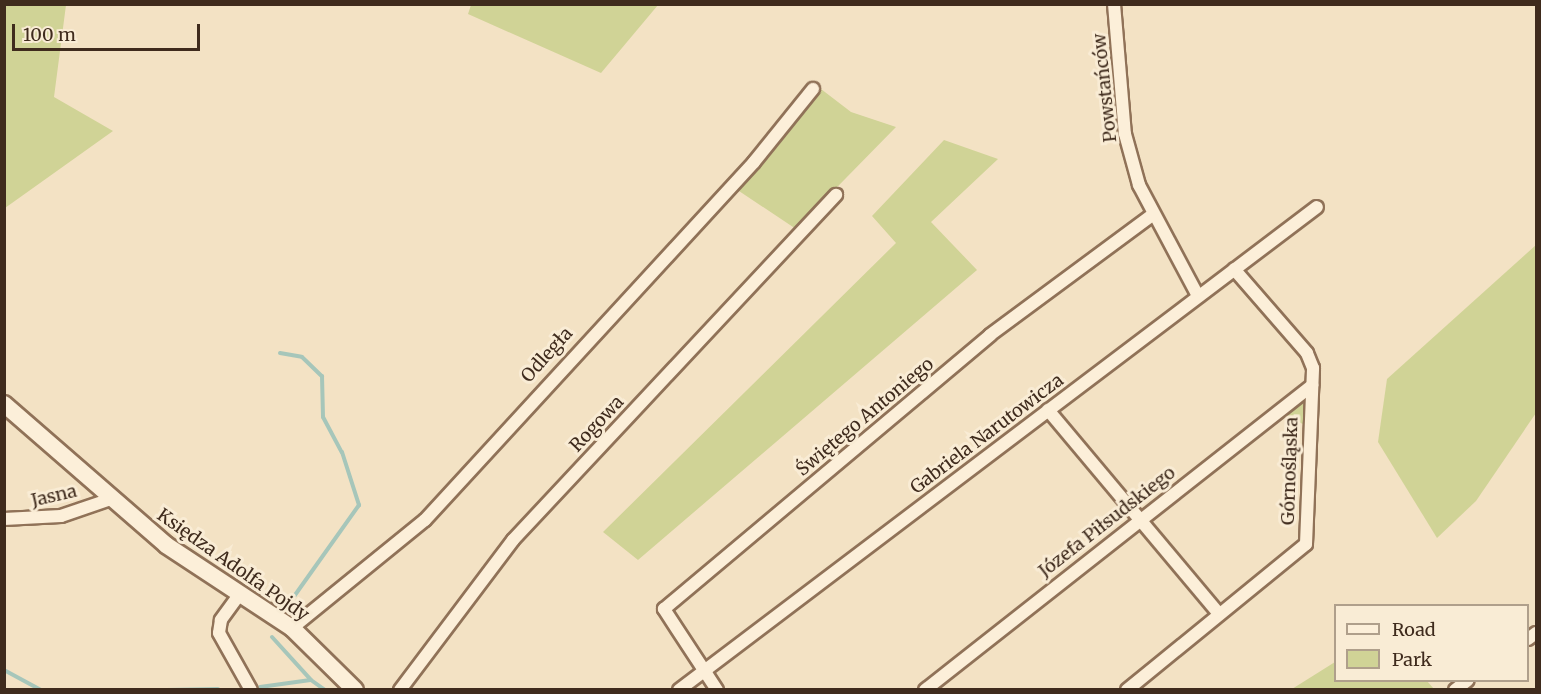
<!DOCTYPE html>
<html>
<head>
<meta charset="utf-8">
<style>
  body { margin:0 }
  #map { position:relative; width:1541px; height:694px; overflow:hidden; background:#f3e2c4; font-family:Merriweather,serif }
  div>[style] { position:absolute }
  .green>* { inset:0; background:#d0d396 }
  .stream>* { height:4px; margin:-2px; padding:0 2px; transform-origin:2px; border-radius:2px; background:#a6c6ba }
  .roads { filter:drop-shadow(2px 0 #907258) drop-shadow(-2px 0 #907258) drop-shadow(0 2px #907258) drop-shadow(0 -2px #907258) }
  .street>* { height:12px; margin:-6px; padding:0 6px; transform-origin:6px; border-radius:6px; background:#fcefd9 }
  .secondary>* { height:16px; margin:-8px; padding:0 8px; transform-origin:8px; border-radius:8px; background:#fcefd9 }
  span { translate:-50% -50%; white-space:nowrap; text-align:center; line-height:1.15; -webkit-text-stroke:6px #f9ecd5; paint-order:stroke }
  .street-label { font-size:18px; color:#3f2b1d }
  .frame { position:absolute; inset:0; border:6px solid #3f2b1d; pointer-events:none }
  .legend { position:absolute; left:1334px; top:604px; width:195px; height:78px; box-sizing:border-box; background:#f9ecd5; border:2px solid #af9f8b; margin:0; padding:8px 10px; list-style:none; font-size:18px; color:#3f2b1d }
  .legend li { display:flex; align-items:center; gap:12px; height:30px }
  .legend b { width:30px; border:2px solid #af9f8b }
  .scale { position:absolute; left:12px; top:24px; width:188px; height:27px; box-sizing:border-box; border:3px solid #3f2b1d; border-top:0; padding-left:8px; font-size:18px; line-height:21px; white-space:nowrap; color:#3f2b1d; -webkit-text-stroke:4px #f9ecd5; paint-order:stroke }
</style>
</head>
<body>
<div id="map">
  <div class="green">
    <i style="clip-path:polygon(5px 4px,66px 5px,54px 97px,113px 131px,5px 208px)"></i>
    <i style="clip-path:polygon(471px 5px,471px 4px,658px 5px,601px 73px,468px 14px)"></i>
    <i style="clip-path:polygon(821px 89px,851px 112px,896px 127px,796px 229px,736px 189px)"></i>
    <i style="clip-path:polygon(944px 140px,998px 159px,931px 222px,977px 270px,638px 560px,603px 532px,896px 243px,872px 216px)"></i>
    <i style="clip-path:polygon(1536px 245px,1536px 413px,1476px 501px,1437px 538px,1378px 442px,1387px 379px)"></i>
    <i style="clip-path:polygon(1307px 393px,1305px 425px,1282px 414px)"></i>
    <i style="clip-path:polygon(1335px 662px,1336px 680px,1427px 681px,1434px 689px,1292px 689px)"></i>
  </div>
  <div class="stream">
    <i style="left:280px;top:353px;width:22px;rotate:10deg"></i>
    <i style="left:302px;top:357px;width:28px;rotate:44deg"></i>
    <i style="left:322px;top:376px;width:41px;rotate:88.6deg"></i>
    <i style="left:323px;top:417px;width:40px;rotate:62deg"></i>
    <i style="left:342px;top:452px;width:56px;rotate:72.2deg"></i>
    <i style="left:359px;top:505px;width:131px;rotate:125.4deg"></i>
    <i style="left:272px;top:637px;width:58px;rotate:47.8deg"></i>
    <i style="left:4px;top:670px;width:42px;rotate:28.4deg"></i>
    <i style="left:260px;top:687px;width:51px;rotate:-7.8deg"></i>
    <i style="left:311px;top:680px;width:17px;rotate:36deg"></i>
    <i style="left:167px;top:690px;width:51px;rotate:-1.1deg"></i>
    <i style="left:1381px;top:690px;width:10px"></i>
  </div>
  <div class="roads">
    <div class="street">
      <i style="left:1114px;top:4px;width:130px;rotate:85.2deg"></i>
      <i style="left:1125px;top:134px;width:53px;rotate:74.6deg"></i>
      <i style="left:1139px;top:185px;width:126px;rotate:62deg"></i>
      <i style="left:1048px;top:410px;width:266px;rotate:50deg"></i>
      <i style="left:4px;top:519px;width:57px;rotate:-3deg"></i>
      <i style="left:61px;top:516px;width:53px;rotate:-18.8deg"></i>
      <i style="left:239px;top:595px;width:31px;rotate:126deg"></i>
      <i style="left:221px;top:620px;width:13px;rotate:99deg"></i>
      <i style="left:219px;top:633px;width:65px;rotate:60.7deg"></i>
      <i style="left:292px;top:628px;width:171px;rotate:-39.1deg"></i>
      <i style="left:425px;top:520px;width:486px;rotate:-47.4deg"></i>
      <i style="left:754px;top:162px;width:94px;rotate:-51.1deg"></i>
      <i style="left:1528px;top:639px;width:10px;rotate:-37deg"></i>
      <i style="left:400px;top:690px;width:188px;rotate:-53deg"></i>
      <i style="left:513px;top:540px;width:473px;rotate:-46.9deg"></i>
      <i style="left:679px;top:690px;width:800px;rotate:-37.13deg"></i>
      <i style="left:717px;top:690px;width:97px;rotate:-123.2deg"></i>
      <i style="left:664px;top:609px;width:426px;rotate:-40deg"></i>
      <i style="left:990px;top:335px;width:202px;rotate:-36.5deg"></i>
      <i style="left:925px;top:690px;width:493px;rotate:-38.2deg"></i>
      <i style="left:1127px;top:690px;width:231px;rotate:-39.2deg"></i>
      <i style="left:1306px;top:544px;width:176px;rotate:-87.7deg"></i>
      <i style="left:1313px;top:368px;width:16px;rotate:-112deg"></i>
      <i style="left:1307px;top:353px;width:111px;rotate:-131deg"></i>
      <i style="left:1455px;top:690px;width:16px;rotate:-38deg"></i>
    </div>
    <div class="secondary">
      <i style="left:4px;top:404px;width:215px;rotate:41deg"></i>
      <i style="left:166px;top:545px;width:151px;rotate:33.4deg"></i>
      <i style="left:292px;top:628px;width:88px;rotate:44.5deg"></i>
    </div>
  </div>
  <div class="street-label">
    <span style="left:1105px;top:88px;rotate:-96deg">Powstańców</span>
    <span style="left:547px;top:355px;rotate:-48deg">Odległa</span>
    <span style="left:865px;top:417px;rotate:-40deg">Świętego Antoniego</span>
    <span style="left:597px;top:424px;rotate:-47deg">Rogowa</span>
    <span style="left:987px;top:434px;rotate:-37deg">Gabriela Narutowicza</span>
    <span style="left:1290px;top:471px;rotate:-88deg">Górnośląska</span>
    <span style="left:54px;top:496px;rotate:-13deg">Jasna</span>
    <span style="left:1107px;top:522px;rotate:-38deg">Józefa Piłsudskiego</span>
    <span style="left:233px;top:565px;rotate:35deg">Księdza Adolfa Pojdy</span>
  </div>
  <div class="frame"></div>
  <ul class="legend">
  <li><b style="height:8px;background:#fcefd9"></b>Road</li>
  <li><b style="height:16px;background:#d0d396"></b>Park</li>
  </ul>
  <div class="scale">100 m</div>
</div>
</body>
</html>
